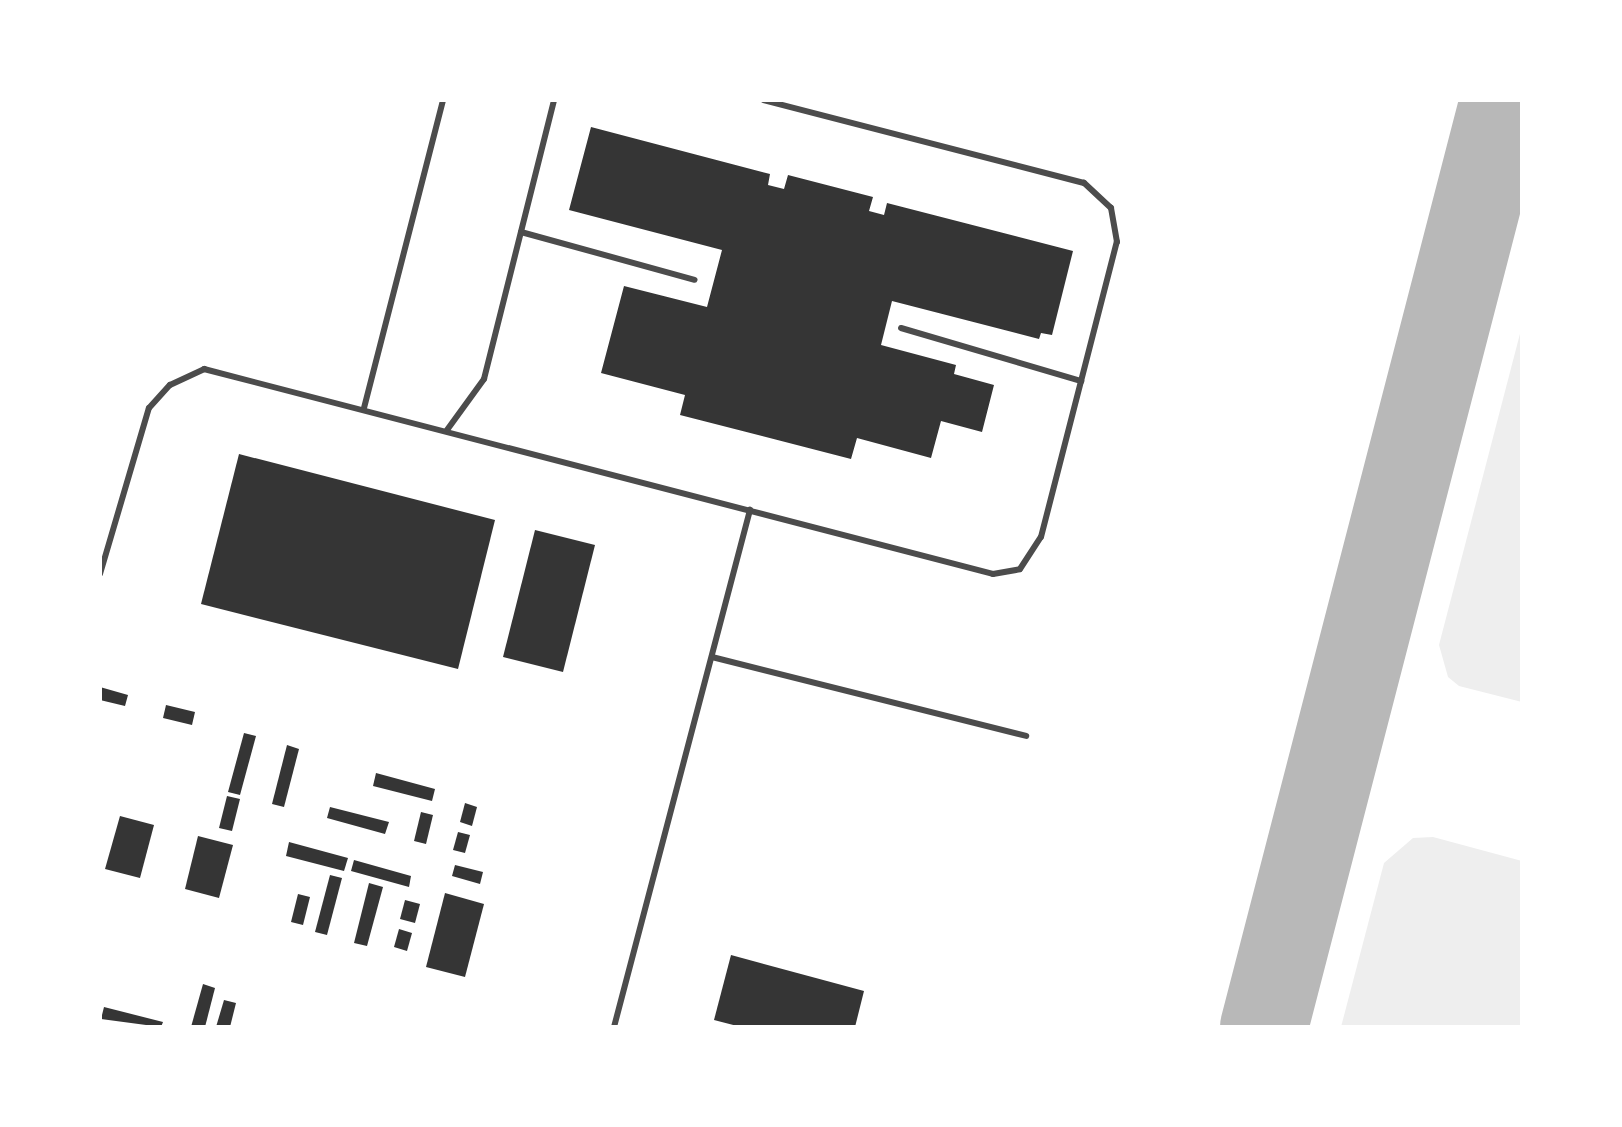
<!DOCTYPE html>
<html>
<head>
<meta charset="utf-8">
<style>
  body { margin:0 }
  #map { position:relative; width:1622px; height:1127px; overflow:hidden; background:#fff; font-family:"Roboto Condensed",sans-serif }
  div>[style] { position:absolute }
  .green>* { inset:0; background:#eee }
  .taxiway>* { height:88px; margin:-44px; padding:0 44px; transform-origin:44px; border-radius:44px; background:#b8b8b8 }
  .building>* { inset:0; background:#353535 }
  .service>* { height:6px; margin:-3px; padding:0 3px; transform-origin:3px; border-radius:3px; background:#4c4c4c }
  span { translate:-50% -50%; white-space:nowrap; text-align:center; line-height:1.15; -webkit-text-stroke:8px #fff; paint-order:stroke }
  .frame { position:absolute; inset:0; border:102px solid #fff; pointer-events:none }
</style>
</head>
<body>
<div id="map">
  <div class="green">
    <i style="clip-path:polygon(1522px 326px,1522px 702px,1459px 686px,1448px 677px,1439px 645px)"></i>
    <i style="clip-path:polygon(1433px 837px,1522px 861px,1522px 1027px,1341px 1027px,1384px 863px,1413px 838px)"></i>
  </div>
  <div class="taxiway">
    <i style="left:1264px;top:1027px;width:958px;rotate:-75.48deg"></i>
  </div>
  <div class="building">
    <i style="clip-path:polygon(591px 127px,770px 174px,768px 185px,784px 189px,788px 175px,873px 197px,869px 211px,884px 215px,887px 203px,1073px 251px,1052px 335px,1041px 333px,1039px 339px,892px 301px,881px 345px,956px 365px,954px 374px,994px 385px,982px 432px,941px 421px,931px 458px,857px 438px,851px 459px,680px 415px,685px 395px,601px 373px,624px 286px,707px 307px,722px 250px,569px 210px)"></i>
    <i style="clip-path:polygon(239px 454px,495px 520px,458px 669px,201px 604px)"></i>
    <i style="clip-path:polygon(535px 530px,595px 545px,563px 672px,503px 657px)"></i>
    <i style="clip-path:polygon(100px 687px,128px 695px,125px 706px,100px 700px)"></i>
    <i style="clip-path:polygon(166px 705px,195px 712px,192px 725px,163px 718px)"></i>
    <i style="clip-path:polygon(244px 733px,256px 736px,240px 795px,228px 792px)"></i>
    <i style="clip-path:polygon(287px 745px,299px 749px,284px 807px,272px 804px)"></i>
    <i style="clip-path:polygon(376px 773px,435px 789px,432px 801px,373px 786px)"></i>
    <i style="clip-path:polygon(227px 796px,240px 799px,232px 831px,219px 828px)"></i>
    <i style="clip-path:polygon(465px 803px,477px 807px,472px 826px,460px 822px)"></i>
    <i style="clip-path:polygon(330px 807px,389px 822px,385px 834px,327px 818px)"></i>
    <i style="clip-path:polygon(421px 812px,433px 815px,426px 844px,414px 841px)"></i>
    <i style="clip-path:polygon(120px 816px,154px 825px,140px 878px,105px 869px)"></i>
    <i style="clip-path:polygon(458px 832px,470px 835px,465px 853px,453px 850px)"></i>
    <i style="clip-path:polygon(198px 836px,233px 845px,219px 898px,185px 889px)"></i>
    <i style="clip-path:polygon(289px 842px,348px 858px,344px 871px,286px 856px)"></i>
    <i style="clip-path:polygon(354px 860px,411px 876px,409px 887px,351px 871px)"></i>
    <i style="clip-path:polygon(455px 865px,483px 872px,480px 884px,452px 876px)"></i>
    <i style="clip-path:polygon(330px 875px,342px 878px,327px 935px,315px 932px)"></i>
    <i style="clip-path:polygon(369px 883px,383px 887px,367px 946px,354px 943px)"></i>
    <i style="clip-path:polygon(445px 893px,484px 904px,465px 977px,426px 967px)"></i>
    <i style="clip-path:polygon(298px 894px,310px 897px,303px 925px,291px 922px)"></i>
    <i style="clip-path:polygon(405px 900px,420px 904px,415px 923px,400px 919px)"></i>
    <i style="clip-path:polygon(399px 929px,412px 933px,407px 951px,394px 947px)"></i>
    <i style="clip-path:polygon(731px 955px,864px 991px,855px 1027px,741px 1027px,714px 1020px)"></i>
    <i style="clip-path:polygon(203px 984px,215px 988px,205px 1027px,191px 1027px)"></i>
    <i style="clip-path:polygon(224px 1000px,236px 1003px,230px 1027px,216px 1027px)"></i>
    <i style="clip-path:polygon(104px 1007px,163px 1022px,161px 1027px,101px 1019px)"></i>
  </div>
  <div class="service">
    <i style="left:521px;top:232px;width:180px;rotate:15.4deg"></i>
    <i style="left:901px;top:328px;width:188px;rotate:16.4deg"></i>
    <i style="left:364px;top:408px;width:318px;rotate:-75.6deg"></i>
    <i style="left:447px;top:430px;width:63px;rotate:-54deg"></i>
    <i style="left:484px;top:379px;width:288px;rotate:-75.9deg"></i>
    <i style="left:100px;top:574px;width:173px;rotate:-73.6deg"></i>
    <i style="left:149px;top:408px;width:31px;rotate:-48deg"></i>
    <i style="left:170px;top:385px;width:38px;rotate:-25deg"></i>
    <i style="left:204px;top:369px;width:815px;rotate:14.56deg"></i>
    <i style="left:993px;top:574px;width:27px;rotate:-10deg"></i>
    <i style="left:1020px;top:569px;width:38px;rotate:-57deg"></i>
    <i style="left:1041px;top:537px;width:305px;rotate:-75.6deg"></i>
    <i style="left:1117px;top:242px;width:35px;rotate:-100deg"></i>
    <i style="left:1111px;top:208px;width:37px;rotate:-137deg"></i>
    <i style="left:1084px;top:183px;width:331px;rotate:-165.5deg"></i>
    <i style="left:712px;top:657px;width:324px;rotate:14.1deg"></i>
    <i style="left:614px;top:1027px;width:535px;rotate:-75.26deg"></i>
  </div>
  <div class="frame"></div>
</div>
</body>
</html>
